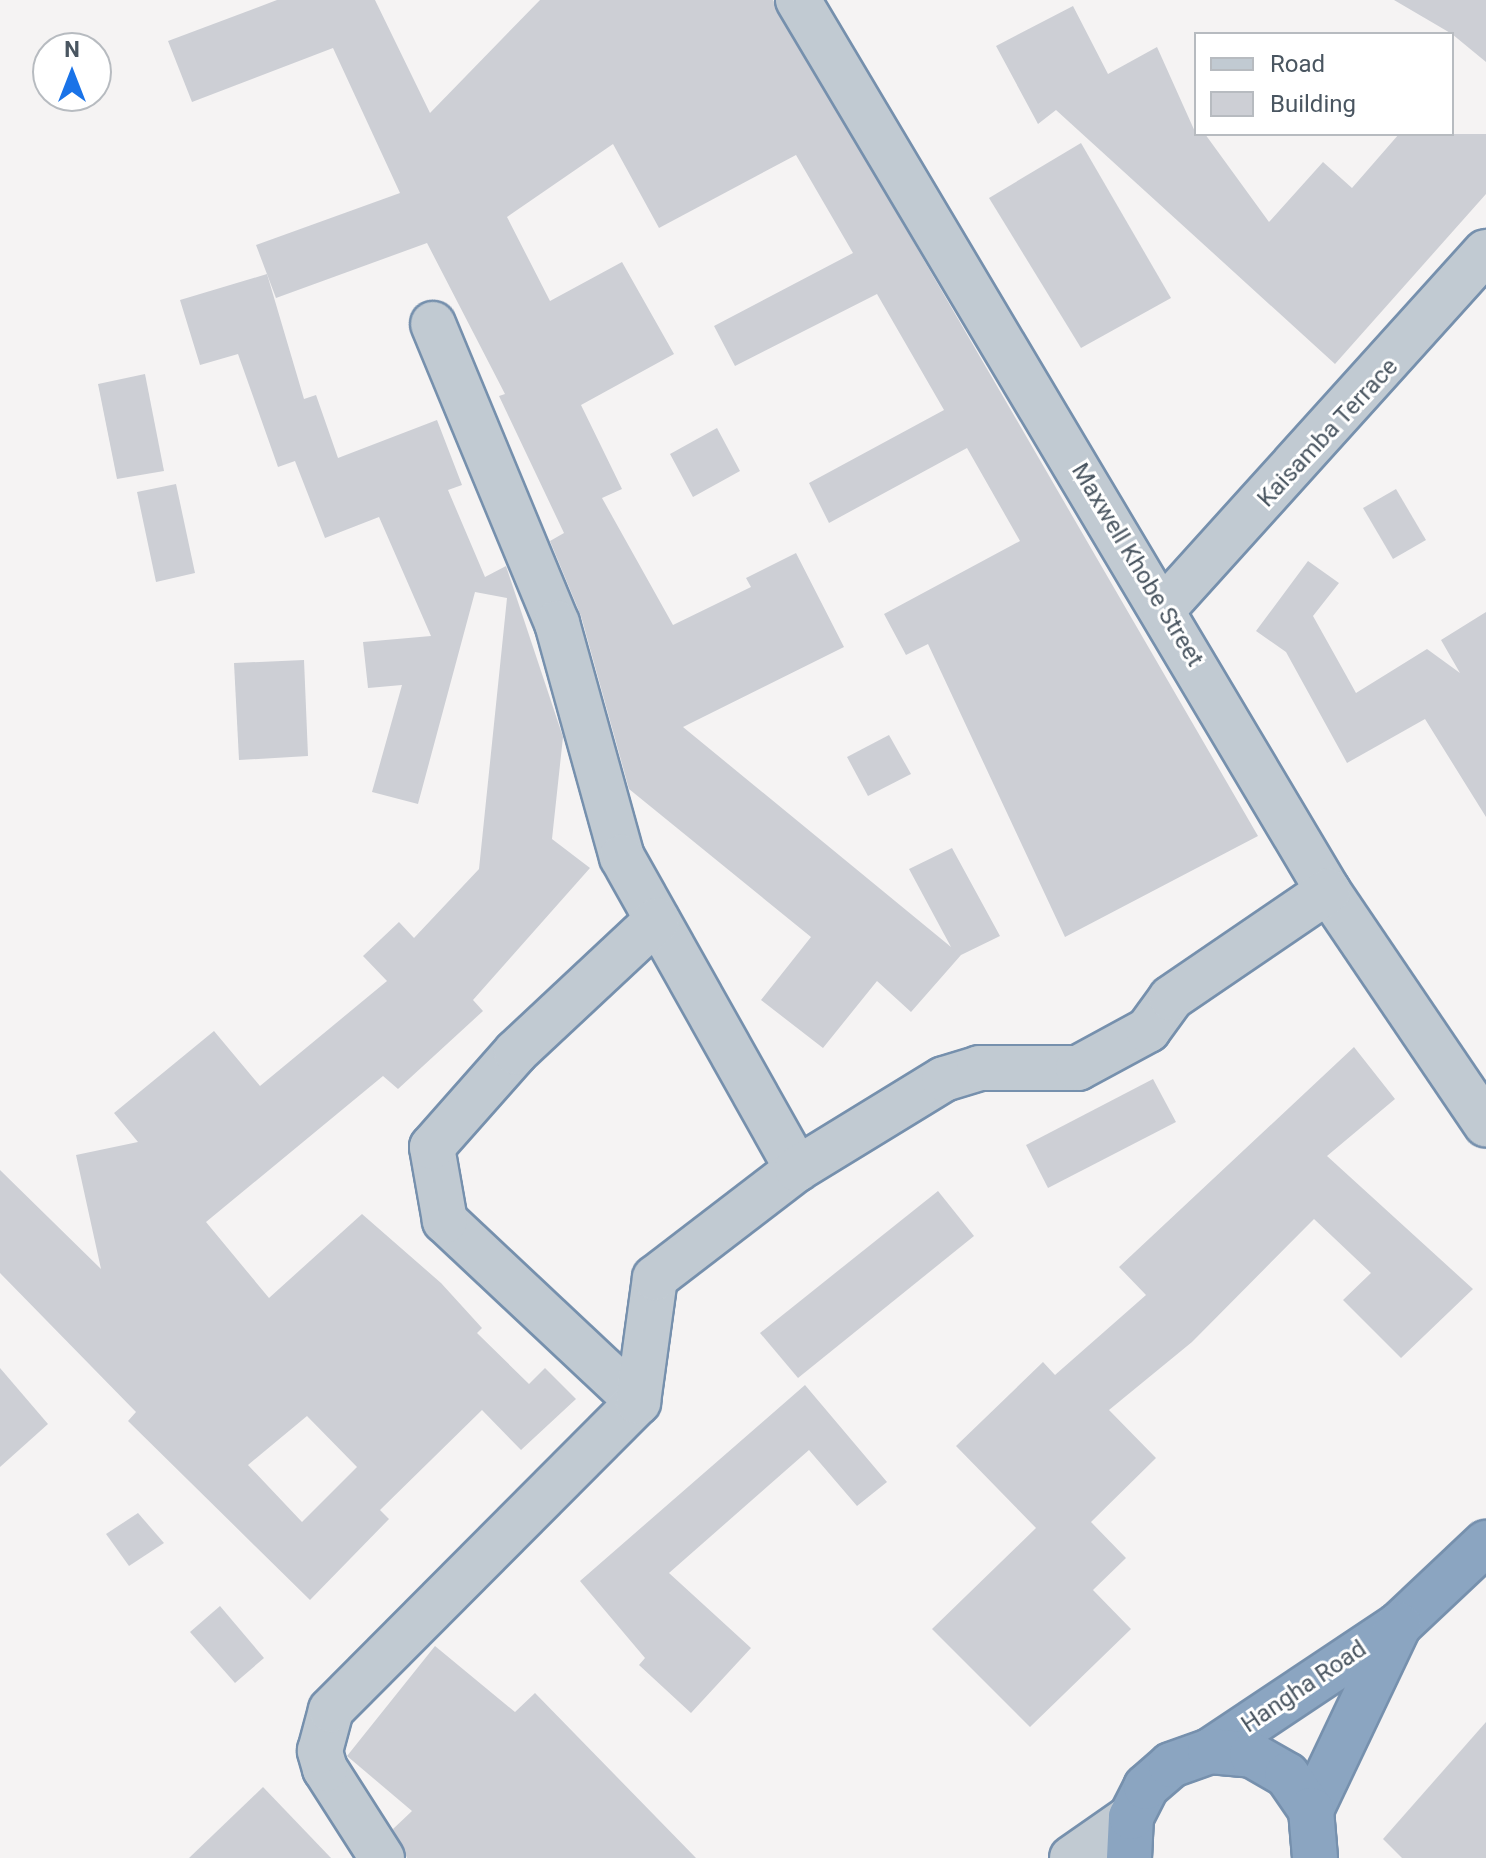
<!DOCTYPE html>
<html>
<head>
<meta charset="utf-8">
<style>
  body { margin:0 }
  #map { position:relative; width:1486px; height:1858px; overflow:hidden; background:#f5f3f3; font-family:Roboto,sans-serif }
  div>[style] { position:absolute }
  .building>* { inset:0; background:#cdcfd5 }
  .roads { filter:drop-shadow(2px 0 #7690ad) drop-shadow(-2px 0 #7690ad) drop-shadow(0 2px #7690ad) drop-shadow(0 -2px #7690ad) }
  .minor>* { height:44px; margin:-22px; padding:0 22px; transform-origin:22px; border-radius:22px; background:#c1cad2 }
  .highway>* { height:44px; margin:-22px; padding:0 22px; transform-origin:22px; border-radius:22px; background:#8ba5c1 }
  span { translate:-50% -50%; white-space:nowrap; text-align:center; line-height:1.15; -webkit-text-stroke:6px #fff; paint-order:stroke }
  .street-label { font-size:24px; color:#4a5661 }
  .legend { position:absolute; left:1194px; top:32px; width:260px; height:104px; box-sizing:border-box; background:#fff; border:2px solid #b7bbc0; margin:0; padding:10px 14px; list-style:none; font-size:24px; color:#4a5661 }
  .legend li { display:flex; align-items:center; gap:16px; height:40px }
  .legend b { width:40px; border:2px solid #b7bbc0 }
  .north { position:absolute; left:32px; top:32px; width:80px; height:80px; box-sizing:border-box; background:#fff; border:2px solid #b7bbc0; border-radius:50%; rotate:0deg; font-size:22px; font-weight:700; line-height:32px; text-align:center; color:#4a5661 }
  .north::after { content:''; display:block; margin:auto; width:28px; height:36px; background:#1a73e8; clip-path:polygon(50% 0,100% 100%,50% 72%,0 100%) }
</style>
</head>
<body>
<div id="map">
  <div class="building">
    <i style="clip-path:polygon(277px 0,375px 0,430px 113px,540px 0,773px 0,1258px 836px,1065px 937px,928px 644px,906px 655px,884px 614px,1020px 541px,967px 448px,829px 523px,809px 483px,944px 410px,877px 294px,735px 366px,714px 326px,853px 253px,796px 155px,659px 228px,613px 144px,507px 217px,550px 301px,622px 262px,674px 354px,581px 405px,622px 489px,602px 498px,673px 625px,751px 587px,746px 578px,796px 553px,844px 647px,683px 727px,951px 947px,909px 869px,952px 848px,1000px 936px,961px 955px,911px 1012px,877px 981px,823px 1048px,761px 1000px,811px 937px,629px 789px,581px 616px,550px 541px,564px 533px,499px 396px,505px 394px,427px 243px,276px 298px,256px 245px,400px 193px,333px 48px,192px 102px,168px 41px)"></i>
    <i style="clip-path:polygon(1394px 0,1486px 0,1486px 62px,1452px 34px)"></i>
    <i style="clip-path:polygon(1073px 6px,1108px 74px,1157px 47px,1196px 134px,1205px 134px,1269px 222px,1323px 162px,1352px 188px,1399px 134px,1486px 134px,1486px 194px,1335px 364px,1056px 110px,1038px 124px,996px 46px)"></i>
    <i style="clip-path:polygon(1081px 143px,1171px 298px,1081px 348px,989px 198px)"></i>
    <i style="clip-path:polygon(evenodd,267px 274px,304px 399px,316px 395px,338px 458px,437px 420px,462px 485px,448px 490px,485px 577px,506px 566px,563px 737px,552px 839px,590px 868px,473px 1000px,483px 1011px,398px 1089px,383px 1076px,206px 1222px,269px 1298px,362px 1214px,441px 1283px,482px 1328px,477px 1333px,529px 1384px,545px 1368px,576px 1399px,521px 1450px,482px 1410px,380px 1510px,389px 1519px,310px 1600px,128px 1421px,136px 1412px,0 1273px,0 1170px,101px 1269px,76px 1155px,138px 1142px,114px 1113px,214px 1031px,260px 1086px,387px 981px,363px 956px,399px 922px,414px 938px,479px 869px,507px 598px,475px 592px,418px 804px,372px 792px,402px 685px,368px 688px,363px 642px,431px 636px,379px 517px,325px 538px,295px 461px,278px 467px,238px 354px,200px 365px,180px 300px,267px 274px,307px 1416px,357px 1467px,302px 1522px,248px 1465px,307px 1416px)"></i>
    <i style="clip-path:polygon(145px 374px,164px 471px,117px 479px,98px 384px)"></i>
    <i style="clip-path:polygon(717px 428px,740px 471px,693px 497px,670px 454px)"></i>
    <i style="clip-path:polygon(176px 484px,195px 573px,156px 582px,137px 492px)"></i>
    <i style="clip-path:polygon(1396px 489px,1426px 540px,1393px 559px,1363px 508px)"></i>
    <i style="clip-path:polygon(1308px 561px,1339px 583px,1313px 616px,1356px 693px,1427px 649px,1460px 673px,1441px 640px,1486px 612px,1486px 817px,1425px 719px,1347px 763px,1286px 652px,1256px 631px)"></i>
    <i style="clip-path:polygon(304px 660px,308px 756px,239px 760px,234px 663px)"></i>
    <i style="clip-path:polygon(889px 735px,911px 774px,868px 796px,847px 757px)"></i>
    <i style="clip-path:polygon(1354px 1047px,1395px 1099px,1327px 1156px,1473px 1289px,1401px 1358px,1343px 1300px,1371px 1273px,1314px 1219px,1192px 1342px,1109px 1410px,1156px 1458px,1091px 1522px,1126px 1558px,1093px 1590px,1131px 1629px,1030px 1727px,932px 1629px,1036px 1528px,956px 1446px,1043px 1362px,1055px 1375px,1146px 1295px,1119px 1267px)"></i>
    <i style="clip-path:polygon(1153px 1079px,1176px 1122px,1048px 1188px,1026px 1145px)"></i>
    <i style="clip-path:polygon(938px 1191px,974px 1236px,798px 1378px,760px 1333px)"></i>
    <i style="clip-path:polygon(0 1368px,48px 1424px,0 1467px)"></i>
    <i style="clip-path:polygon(805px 1385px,887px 1482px,857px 1506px,809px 1450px,669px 1573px,751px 1648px,691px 1713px,639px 1665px,645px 1658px,580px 1581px)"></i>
    <i style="clip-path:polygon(138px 1513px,164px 1543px,129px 1566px,106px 1534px)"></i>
    <i style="clip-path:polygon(220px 1606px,264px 1658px,235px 1683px,190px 1632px)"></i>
    <i style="clip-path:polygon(435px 1646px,515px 1712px,535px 1693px,696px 1858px,407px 1858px,393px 1829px,412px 1811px,347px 1756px)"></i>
    <i style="clip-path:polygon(1486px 1722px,1486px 1858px,1402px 1858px,1383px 1839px)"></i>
    <i style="clip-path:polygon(263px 1787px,331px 1858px,189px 1858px)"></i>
  </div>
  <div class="roads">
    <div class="minor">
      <i style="left:798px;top:0;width:1037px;rotate:59.25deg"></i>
      <i style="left:1328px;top:891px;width:282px;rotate:55.9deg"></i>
      <i style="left:433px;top:324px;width:324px;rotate:67.5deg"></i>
      <i style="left:557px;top:623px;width:243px;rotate:74.5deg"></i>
      <i style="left:622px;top:857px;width:358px;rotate:60.7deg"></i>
      <i style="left:1164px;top:608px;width:480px;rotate:-47.9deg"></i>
      <i style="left:638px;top:1402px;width:265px;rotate:-136.8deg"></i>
      <i style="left:445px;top:1221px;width:75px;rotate:-100deg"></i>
      <i style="left:432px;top:1147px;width:127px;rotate:-48.5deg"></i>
      <i style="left:516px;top:1052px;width:193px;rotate:-43.1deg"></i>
      <i style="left:382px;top:1858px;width:106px;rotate:-122.6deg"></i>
      <i style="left:325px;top:1769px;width:19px;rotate:-106deg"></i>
      <i style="left:320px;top:1751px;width:42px;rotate:-75deg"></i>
      <i style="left:331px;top:1710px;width:435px;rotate:-45.1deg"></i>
      <i style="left:638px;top:1402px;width:125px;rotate:-82.2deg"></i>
      <i style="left:655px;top:1278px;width:179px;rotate:-37.5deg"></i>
      <i style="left:797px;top:1169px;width:172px;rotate:-31.5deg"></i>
      <i style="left:944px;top:1079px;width:37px;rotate:-17deg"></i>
      <i style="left:979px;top:1068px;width:99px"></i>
      <i style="left:1078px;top:1068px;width:80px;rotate:-28.5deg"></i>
      <i style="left:1148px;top:1030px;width:39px;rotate:-54deg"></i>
      <i style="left:1171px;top:998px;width:190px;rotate:-34.3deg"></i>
      <i style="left:1072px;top:1858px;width:72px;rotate:-34.8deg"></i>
    </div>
    <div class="highway">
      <i style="left:1210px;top:1751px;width:227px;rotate:-33.7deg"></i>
      <i style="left:1399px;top:1625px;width:120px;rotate:-43.3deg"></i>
      <i style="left:1311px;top:1810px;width:205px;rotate:-64.6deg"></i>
      <i style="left:1129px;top:1858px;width:41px;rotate:-87.2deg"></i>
      <i style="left:1131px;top:1817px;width:34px;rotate:-63deg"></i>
      <i style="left:1146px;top:1787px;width:33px;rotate:-41deg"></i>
      <i style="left:1171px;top:1765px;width:41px;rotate:-19.7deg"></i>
      <i style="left:1210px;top:1751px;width:42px;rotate:5.4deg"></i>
      <i style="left:1252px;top:1755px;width:40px;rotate:29.7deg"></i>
      <i style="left:1287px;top:1775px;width:42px;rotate:55.6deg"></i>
      <i style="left:1311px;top:1810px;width:48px;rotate:85.2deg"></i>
    </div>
  </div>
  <div class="street-label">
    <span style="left:1328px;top:433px;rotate:-47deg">Kaisamba Terrace</span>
    <span style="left:1137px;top:565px;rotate:59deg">Maxwell Khobe Street</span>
    <span style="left:1304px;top:1687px;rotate:-34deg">Hangha Road</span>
  </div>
  <ul class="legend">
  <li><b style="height:10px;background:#c1cad2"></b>Road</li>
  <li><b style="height:22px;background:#cdcfd5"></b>Building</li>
  </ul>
  <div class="north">N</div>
</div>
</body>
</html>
